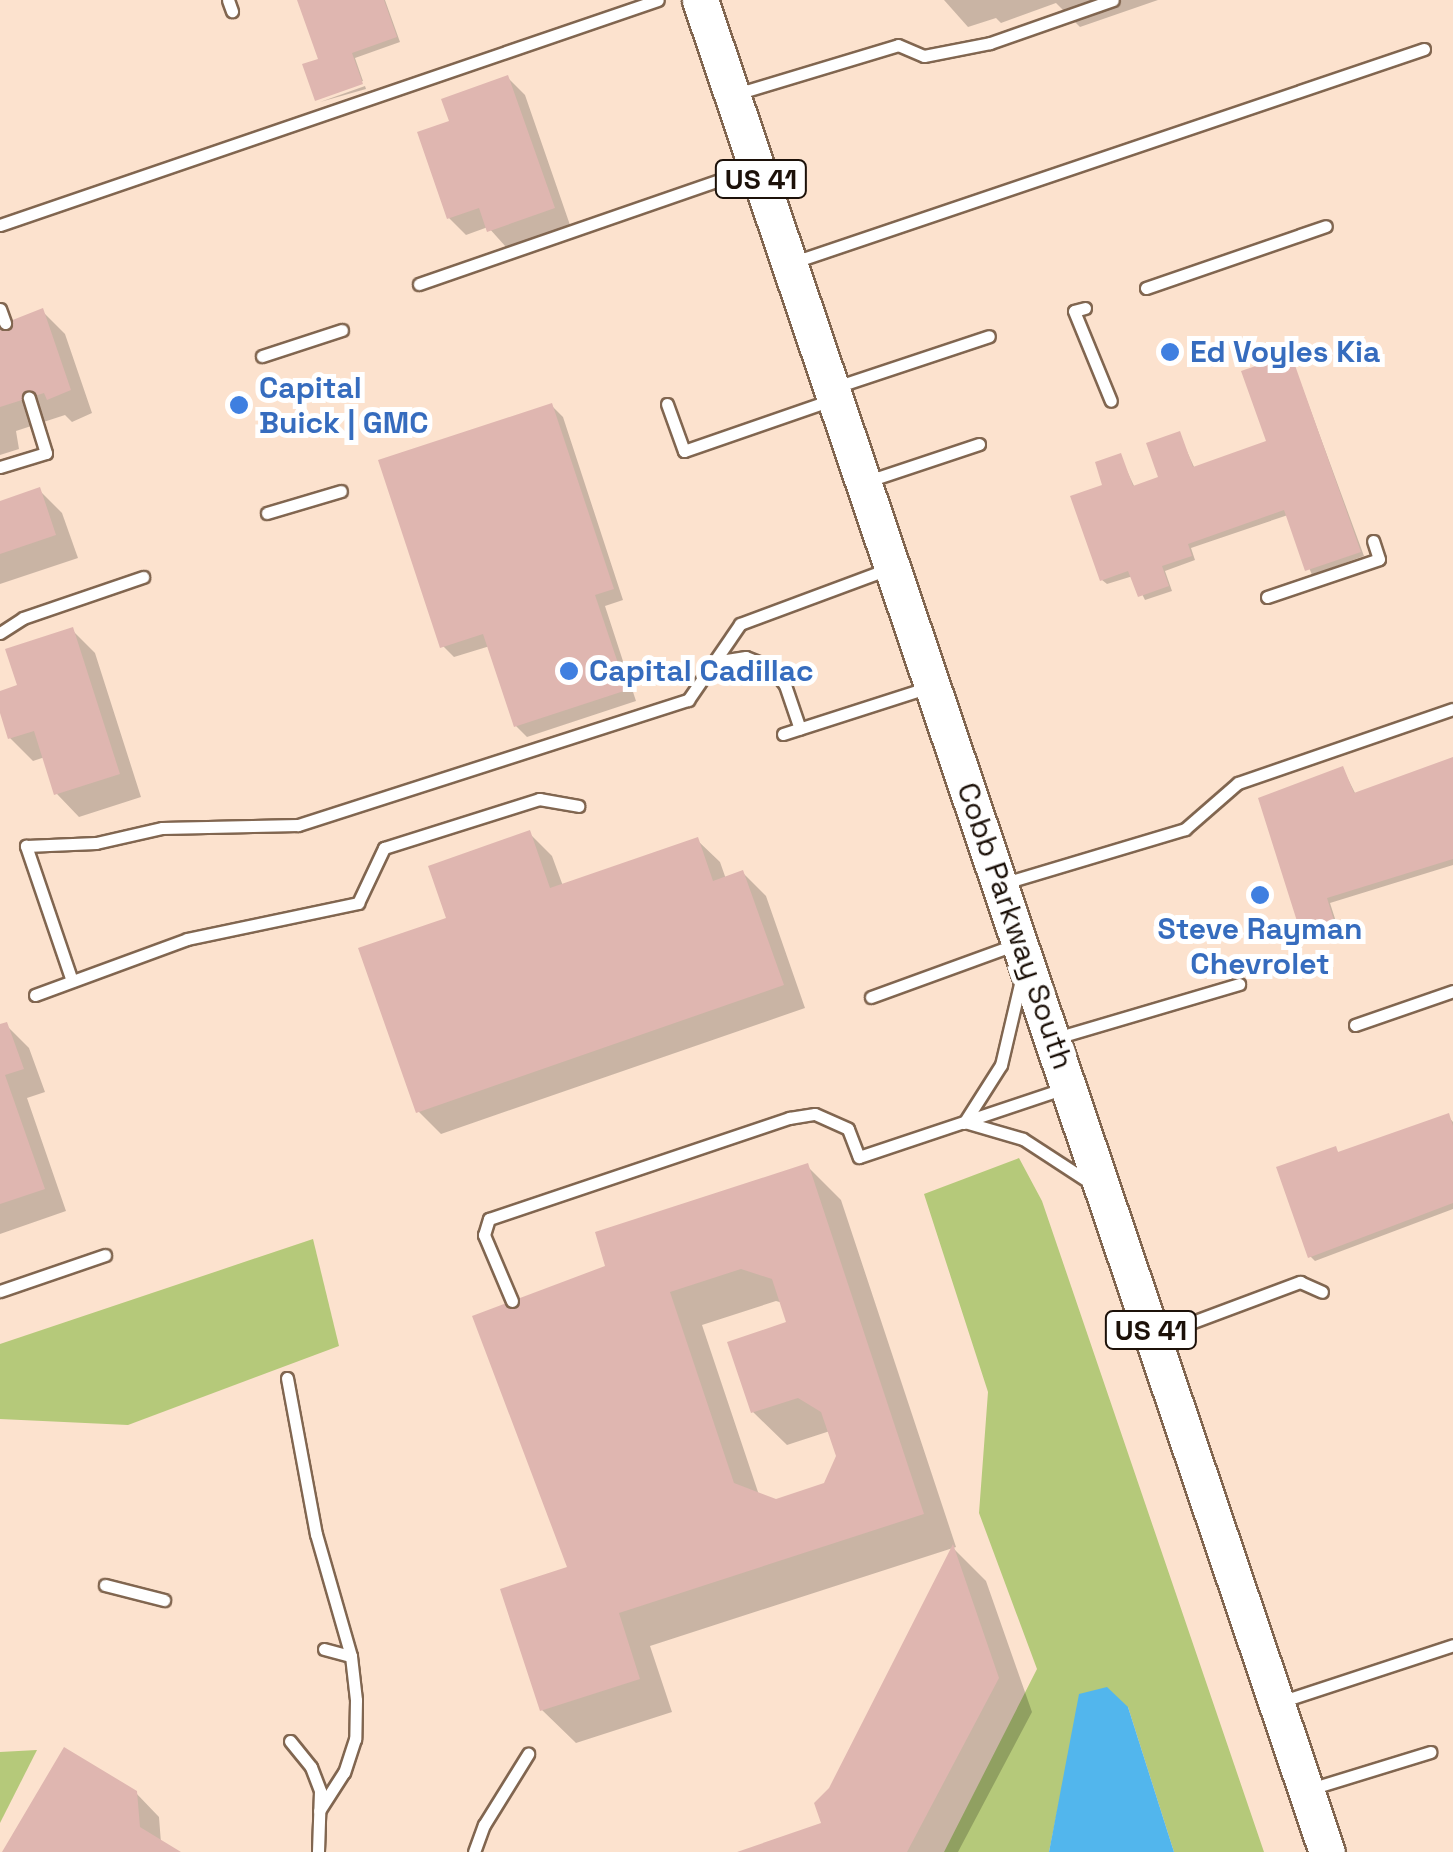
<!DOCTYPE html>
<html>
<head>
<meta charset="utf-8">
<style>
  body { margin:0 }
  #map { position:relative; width:1453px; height:1852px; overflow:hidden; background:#fce2ce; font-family:"Space Grotesk",sans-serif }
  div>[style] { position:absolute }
  .green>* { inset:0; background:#b5c97a }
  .water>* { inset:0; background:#52b6ed }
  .shadow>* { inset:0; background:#0003 }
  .building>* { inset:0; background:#dfb6b0 }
  .roads { filter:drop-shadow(2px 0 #816650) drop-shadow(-2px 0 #816650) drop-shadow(0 2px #816650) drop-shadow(0 -2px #816650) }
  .lane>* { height:11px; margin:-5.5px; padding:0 5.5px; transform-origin:5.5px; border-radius:5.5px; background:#fff }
  .primary>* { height:35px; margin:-17.5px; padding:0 17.5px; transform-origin:17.5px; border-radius:17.5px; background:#fff }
  .dots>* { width:28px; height:28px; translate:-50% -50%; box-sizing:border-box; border:5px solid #fff; border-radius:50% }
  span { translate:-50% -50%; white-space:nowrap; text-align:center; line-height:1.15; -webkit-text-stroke:10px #fff; paint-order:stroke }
  .shield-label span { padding:2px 8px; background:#fff; border:2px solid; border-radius:8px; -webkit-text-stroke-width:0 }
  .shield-label { font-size:28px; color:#1c1109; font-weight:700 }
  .shop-label { font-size:30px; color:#366cbe; font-weight:700 }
  .left { translate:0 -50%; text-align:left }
  .street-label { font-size:30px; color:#1c1109 }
</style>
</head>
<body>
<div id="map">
  <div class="green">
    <i style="clip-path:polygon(1019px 1158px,1042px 1201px,1264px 1852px,1174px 1852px,1128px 1707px,1065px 1773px,1049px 1852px,944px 1852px,1037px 1669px,979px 1513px,988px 1392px,924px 1194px)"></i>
    <i style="clip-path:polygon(313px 1239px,339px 1346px,128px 1425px,0 1419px,0 1344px)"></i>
    <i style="clip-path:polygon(37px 1750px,0 1823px,0 1752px)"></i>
  </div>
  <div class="water">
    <i style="clip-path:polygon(1107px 1687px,1128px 1707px,1174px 1852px,1049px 1852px,1079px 1694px)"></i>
  </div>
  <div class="shadow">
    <i style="clip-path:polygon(300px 0,385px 0,400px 42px,355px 58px,363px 81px,317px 98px,321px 60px)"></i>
    <i style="clip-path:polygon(944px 0,1158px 0,1080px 27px,1056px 3px,1001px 23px,996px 18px,968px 27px)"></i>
    <i style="clip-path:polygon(508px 78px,525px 95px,570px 225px,506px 247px,488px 227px,466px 235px,449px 218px,452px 123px)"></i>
    <i style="clip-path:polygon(365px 86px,366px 89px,320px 102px)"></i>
    <i style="clip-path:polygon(42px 311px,65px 334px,92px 413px,72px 422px,65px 415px,16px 431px,19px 449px,0 455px,0 328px)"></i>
    <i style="clip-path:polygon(1291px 357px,1364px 556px,1312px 575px,1288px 515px,1191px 548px,1195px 560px,1165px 571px,1172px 591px,1145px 600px,1133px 576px,1107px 584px,1102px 580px,1106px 486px,1120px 456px,1135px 488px,1161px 479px,1179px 434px,1195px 469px,1269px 443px)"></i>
    <i style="clip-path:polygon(552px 406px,563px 417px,623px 600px,605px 606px,636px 701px,527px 737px,516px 726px,490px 646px,454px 657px,443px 646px)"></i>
    <i style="clip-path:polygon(39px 490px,62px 513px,78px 558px,0 584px,0 504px)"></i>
    <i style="clip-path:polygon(72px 630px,95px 653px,141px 797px,79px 817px,57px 794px,45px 757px,33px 761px,10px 738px,0 705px,0 693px,20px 687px)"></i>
    <i style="clip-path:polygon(1453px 760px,1453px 865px,1330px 903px,1339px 931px,1309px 940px,1304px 935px,1343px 769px,1356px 795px)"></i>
    <i style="clip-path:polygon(529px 833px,552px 856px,563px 886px,697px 840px,720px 862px,726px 879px,743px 873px,766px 896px,805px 1008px,441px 1134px,418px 1111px,449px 920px)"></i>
    <i style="clip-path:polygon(6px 1025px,29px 1048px,45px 1092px,27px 1098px,66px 1211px,0 1234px,0 1027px)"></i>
    <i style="clip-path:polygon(1448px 1116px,1453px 1122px,1453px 1209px,1315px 1261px,1310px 1256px,1335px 1149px,1340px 1154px)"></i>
    <i style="clip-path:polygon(evenodd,807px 1166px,841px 1200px,956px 1547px,650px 1646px,672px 1712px,576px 1743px,542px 1710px,570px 1568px,608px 1268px,807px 1166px,776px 1301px,783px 1303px,789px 1323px,753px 1412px,787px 1445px,830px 1431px,838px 1456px,826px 1485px,776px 1502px,759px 1495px,702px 1325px,776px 1301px)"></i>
    <i style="clip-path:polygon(953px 1548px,986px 1581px,1032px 1712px,958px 1852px,743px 1852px,824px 1825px,831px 1790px)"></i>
    <i style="clip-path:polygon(136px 1793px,159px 1817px,161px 1843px,176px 1852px,5px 1852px)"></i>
  </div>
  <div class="building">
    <i style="clip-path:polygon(297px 0,384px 0,397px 37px,352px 53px,363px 84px,315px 101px,302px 64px,318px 59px)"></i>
    <i style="clip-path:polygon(508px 75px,555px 208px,487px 232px,479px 208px,447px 219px,417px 132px,449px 121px,441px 99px)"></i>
    <i style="clip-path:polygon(43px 308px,71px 390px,47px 400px,44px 393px,0 407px,0 325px)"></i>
    <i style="clip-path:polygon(1291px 354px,1361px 552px,1305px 571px,1284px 510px,1188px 544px,1192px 556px,1162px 566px,1169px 586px,1138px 597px,1128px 571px,1100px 581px,1070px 496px,1102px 485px,1095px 462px,1121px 453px,1133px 486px,1158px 477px,1146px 443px,1180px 431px,1193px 467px,1266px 441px,1241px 371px)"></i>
    <i style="clip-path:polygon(552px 403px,614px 589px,595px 595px,627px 690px,514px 727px,483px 634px,440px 648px,378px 460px)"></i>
    <i style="clip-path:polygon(40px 487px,56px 535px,0 554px,0 501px)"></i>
    <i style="clip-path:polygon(73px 627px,120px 774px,54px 795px,34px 731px,8px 739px,0 713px,0 691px,17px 685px,5px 649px)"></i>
    <i style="clip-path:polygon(1453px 757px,1453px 859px,1327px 898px,1336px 927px,1302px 937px,1258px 798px,1343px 766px,1354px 793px)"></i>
    <i style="clip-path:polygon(530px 830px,550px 888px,698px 837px,713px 881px,743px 870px,784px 985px,416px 1113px,358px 948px,446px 918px,428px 866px)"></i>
    <i style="clip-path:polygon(7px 1022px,24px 1069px,5px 1075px,45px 1189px,0 1204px,0 1024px)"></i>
    <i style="clip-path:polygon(1449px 1113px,1453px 1126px,1453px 1203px,1308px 1258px,1276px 1167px,1336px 1146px,1338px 1152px)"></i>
    <i style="clip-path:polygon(evenodd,808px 1163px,924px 1514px,619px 1613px,640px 1679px,540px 1711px,500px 1589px,567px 1567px,472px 1316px,605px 1266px,595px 1232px,808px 1163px,741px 1269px,772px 1279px,786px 1322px,727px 1342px,751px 1413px,798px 1398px,821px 1412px,836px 1456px,824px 1483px,776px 1499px,734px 1483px,670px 1292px,741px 1269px)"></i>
    <i style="clip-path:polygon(953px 1544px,999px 1678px,907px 1852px,737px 1852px,821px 1823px,814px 1803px,829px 1788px)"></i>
    <i style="clip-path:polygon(64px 1747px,137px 1791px,140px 1827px,181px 1852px,2px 1852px)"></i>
  </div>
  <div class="roads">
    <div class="lane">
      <i style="left:228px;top:0;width:12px;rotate:70deg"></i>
      <i style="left:736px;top:94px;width:169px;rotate:-16.8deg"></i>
      <i style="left:898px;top:45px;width:28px;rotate:23deg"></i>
      <i style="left:924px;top:56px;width:67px;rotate:-11.1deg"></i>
      <i style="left:990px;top:43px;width:130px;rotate:-19.3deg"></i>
      <i style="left:0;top:225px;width:695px;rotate:-18.88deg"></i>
      <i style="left:794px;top:262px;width:665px;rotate:-18.68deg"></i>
      <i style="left:419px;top:284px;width:351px;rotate:-19.1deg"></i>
      <i style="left:1146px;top:288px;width:190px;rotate:-19deg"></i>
      <i style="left:1085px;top:308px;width:11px;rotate:165deg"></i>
      <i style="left:1074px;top:311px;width:97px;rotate:67.7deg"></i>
      <i style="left:0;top:309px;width:15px;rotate:70deg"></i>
      <i style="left:262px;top:356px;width:84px;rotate:-18deg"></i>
      <i style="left:836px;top:387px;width:161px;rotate:-18.4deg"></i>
      <i style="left:667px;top:404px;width:50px;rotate:70.1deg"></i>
      <i style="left:684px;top:451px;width:156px;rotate:-19.1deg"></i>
      <i style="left:0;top:467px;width:48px;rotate:-16.9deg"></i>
      <i style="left:46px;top:453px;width:58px;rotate:-107.2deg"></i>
      <i style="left:868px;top:481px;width:117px;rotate:-18.4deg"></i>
      <i style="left:267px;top:513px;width:77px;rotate:-16.6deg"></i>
      <i style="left:1267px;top:597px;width:118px;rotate:-18.7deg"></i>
      <i style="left:1379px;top:559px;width:19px;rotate:-108deg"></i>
      <i style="left:0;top:633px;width:27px;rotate:-33deg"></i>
      <i style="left:23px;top:618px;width:127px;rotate:-18.9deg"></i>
      <i style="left:714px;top:662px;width:32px;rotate:-9deg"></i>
      <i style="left:746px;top:657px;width:27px;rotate:22deg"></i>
      <i style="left:771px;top:667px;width:23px;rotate:52deg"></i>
      <i style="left:785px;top:685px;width:46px;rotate:71.2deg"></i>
      <i style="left:783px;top:734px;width:153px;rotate:-17.8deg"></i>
      <i style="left:1005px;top:883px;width:188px;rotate:-16.7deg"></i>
      <i style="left:1185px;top:829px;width:70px;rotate:-41deg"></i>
      <i style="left:1238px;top:783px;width:227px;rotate:-19deg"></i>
      <i style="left:72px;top:981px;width:143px;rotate:-108.8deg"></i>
      <i style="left:26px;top:846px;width:70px;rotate:-2.5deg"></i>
      <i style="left:96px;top:843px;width:68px;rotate:-12.8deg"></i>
      <i style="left:162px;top:828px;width:136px;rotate:-1.3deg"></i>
      <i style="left:298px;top:825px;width:410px;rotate:-17.8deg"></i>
      <i style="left:688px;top:700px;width:92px;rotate:-55.6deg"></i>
      <i style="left:740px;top:624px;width:158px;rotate:-20.4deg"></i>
      <i style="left:35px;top:995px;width:162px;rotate:-20.2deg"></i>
      <i style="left:187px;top:939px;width:175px;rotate:-11.9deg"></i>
      <i style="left:358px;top:903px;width:61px;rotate:-64.7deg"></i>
      <i style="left:384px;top:848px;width:163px;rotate:-17.5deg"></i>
      <i style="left:539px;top:799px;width:40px;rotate:10deg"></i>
      <i style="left:871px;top:997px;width:155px;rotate:-20deg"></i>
      <i style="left:1355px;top:1025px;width:104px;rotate:-19.1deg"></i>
      <i style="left:1056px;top:1038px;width:191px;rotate:-16.4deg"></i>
      <i style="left:964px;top:1123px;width:69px;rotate:-57.5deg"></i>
      <i style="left:1001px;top:1065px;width:87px;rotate:-76.8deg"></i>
      <i style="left:968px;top:1123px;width:57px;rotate:16.2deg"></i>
      <i style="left:1023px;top:1139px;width:79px;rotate:33.1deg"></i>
      <i style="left:0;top:1291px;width:111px;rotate:-18.9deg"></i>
      <i style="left:512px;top:1301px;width:72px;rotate:-113deg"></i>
      <i style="left:484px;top:1235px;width:17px;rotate:-73deg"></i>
      <i style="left:489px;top:1219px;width:317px;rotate:-18.6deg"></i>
      <i style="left:789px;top:1118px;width:26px;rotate:-9deg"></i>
      <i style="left:815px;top:1114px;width:36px;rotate:24deg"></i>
      <i style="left:848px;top:1129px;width:30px;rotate:69deg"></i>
      <i style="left:859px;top:1157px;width:214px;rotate:-18.5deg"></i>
      <i style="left:1158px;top:1335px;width:152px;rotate:-20.5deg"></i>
      <i style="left:1300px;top:1282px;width:24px;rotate:24deg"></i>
      <i style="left:287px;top:1378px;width:159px;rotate:79.5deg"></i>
      <i style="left:316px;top:1534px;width:127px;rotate:74deg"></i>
      <i style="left:351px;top:1656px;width:44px;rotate:83.5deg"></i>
      <i style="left:356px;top:1700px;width:39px;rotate:91deg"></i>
      <i style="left:355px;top:1739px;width:35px;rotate:108deg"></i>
      <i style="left:344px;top:1772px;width:46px;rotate:122.7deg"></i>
      <i style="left:105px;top:1585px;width:61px;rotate:14.3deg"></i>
      <i style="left:324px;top:1649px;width:28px;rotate:15deg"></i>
      <i style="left:1280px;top:1702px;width:182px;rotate:-18.2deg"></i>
      <i style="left:290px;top:1741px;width:33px;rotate:51deg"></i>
      <i style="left:311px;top:1767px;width:26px;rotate:69deg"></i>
      <i style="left:320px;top:1791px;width:61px;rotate:91.9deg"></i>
      <i style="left:1310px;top:1789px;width:126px;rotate:-17.1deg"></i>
      <i style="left:474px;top:1852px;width:29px;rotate:-70deg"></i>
      <i style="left:484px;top:1825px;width:84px;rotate:-58.2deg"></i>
    </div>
    <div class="primary">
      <i style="left:700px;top:0;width:1955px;rotate:71.3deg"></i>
    </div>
  </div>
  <div class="dots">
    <i style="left:1170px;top:352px;background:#3f7fe0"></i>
    <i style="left:239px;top:405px;background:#3f7fe0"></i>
    <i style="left:569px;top:671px;background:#3f7fe0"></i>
    <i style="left:1260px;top:895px;background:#3f7fe0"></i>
  </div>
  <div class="shield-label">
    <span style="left:761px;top:179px">US 41</span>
    <span style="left:1151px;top:1330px">US 41</span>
  </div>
  <div class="shop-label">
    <span class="left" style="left:1190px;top:352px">Ed Voyles Kia</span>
    <span class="left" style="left:259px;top:405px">Capital<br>Buick | GMC</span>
    <span class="left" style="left:589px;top:671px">Capital Cadillac</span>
    <span style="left:1260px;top:946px">Steve Rayman<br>Chevrolet</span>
  </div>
  <div class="street-label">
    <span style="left:1015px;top:926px;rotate:71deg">Cobb Parkway South</span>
  </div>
</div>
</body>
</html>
